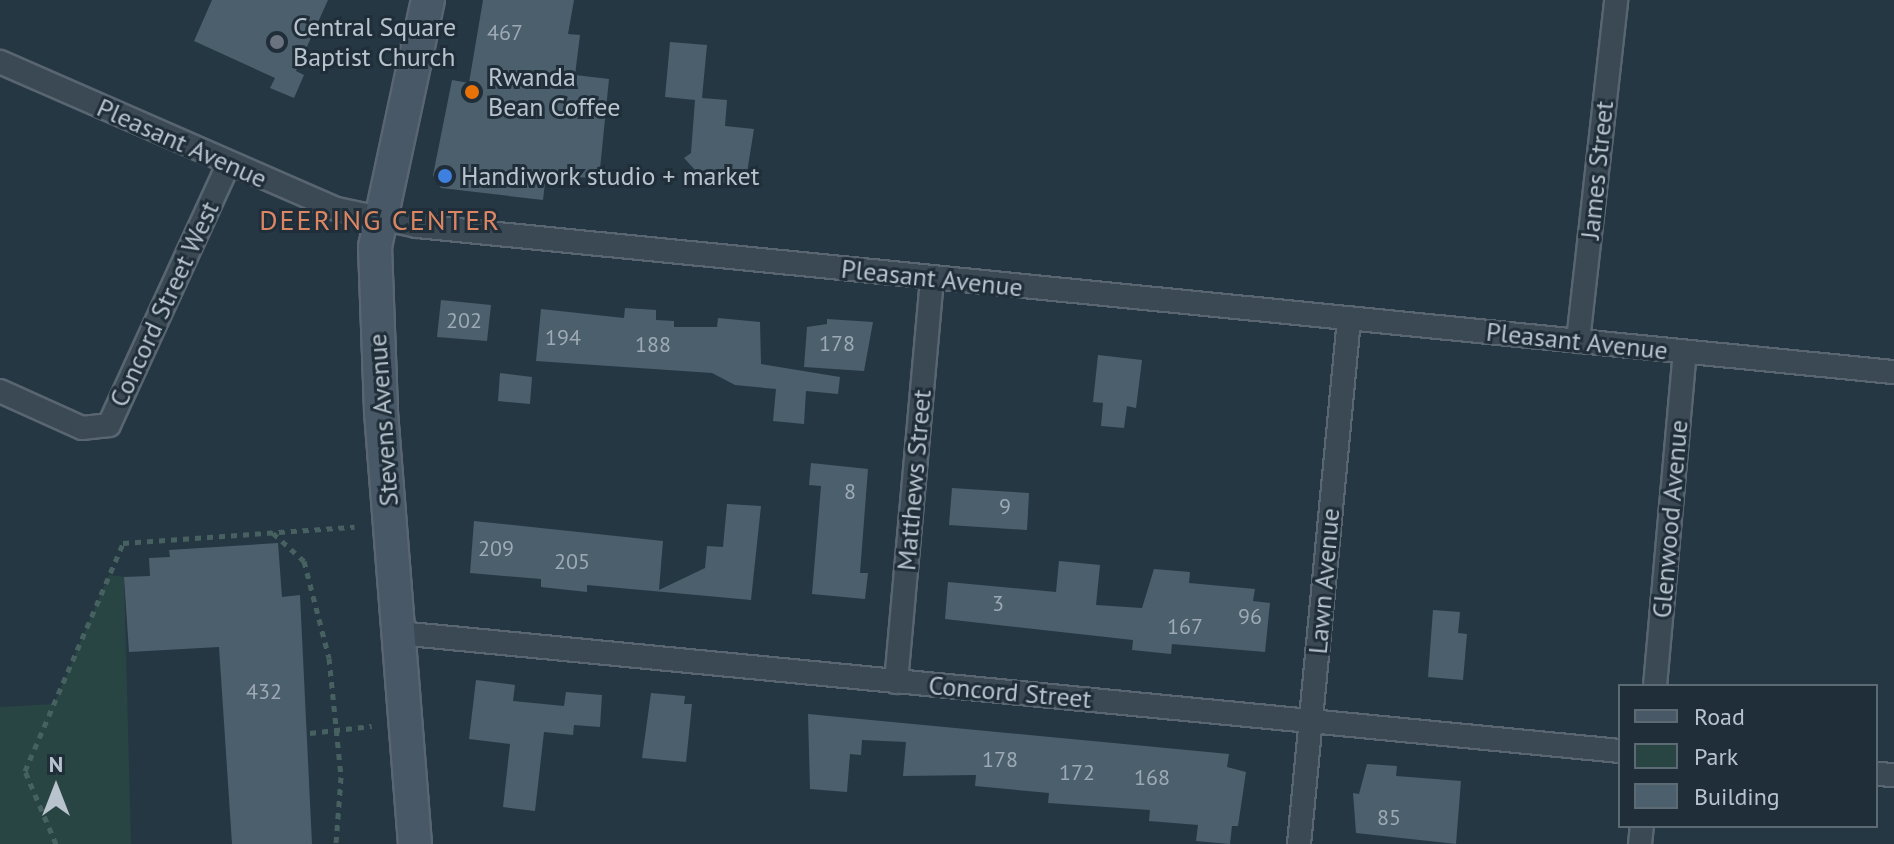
<!DOCTYPE html>
<html>
<head>
<meta charset="utf-8">
<style>
  body { margin:0 }
  #map { position:relative; width:1894px; height:844px; overflow:hidden; background:#263744; font-family:"PT Sans",sans-serif }
  div>[style] { position:absolute }
  .green>* { inset:0; background:#284544 }
  .building>* { inset:0; background:#4c5f6c }
  .path>* { height:5px; margin-top:-2.5px; transform-origin:0; background:repeating-linear-gradient(90deg,#466160 0 6px,transparent 0 12px) }
  .roads { filter:drop-shadow(2px 0 #596671) drop-shadow(-2px 0 #596671) drop-shadow(0 2px #596671) drop-shadow(0 -2px #596671) }
  .minor>* { height:22px; margin:-11px; padding:0 11px; transform-origin:11px; border-radius:11px; background:#3a4954 }
  .secondary>* { height:32px; margin:-16px; padding:0 16px; transform-origin:16px; border-radius:16px; background:#485867 }
  .dots>* { width:22px; height:22px; translate:-50% -50%; box-sizing:border-box; border:4px solid #1f2e39; border-radius:50% }
  span { translate:-50% -50%; white-space:nowrap; text-align:center; line-height:1.15; -webkit-text-stroke:6px #1f2e39; paint-order:stroke }
  .number-label { font-size:22px; color:#9daab5 }
  .number-label span { -webkit-text-stroke-width:0 }
  .poi-label { font-size:26px; color:#b8c3cd }
  .left { translate:0 -50%; text-align:left }
  .street-label { font-size:26px; color:#b8c3cd }
  .neighbourhood-label { font-size:28px; color:#dc8664; letter-spacing:2px }
  .legend { position:absolute; left:1618px; top:684px; width:260px; height:144px; box-sizing:border-box; background:#1f2e39; border:2px solid #5c6a74; margin:0; padding:10px 14px; list-style:none; font-size:24px; color:#b8c3cd }
  .legend li { display:flex; align-items:center; gap:16px; height:40px }
  .legend b { width:40px; border:2px solid #5c6a74 }
  .north { position:absolute; left:16px; top:748px; width:80px; height:80px; -webkit-text-stroke:6px #1f2e39; paint-order:stroke; rotate:0deg; font-size:22px; font-weight:700; line-height:32px; text-align:center; color:#b8c3cd }
  .north::after { content:''; display:block; margin:auto; width:28px; height:36px; background:#b8c3cd; clip-path:polygon(50% 0,100% 100%,50% 72%,0 100%) }
</style>
</head>
<body>
<div id="map">
  <div class="green">
    <i style="clip-path:polygon(109px 575px,124px 577px,131px 844px,0 844px,0 707px,54px 704px)"></i>
  </div>
  <div class="building">
    <i style="clip-path:polygon(212px 0,328px 0,296px 71px,304px 75px,294px 98px,270px 88px,275px 78px,194px 41px)"></i>
    <i style="clip-path:polygon(483px 0,574px 0,568px 34px,580px 35px,575px 75px,609px 79px,599px 179px,546px 174px,543px 200px,441px 188px,433px 175px,452px 80px,469px 83px)"></i>
    <i style="clip-path:polygon(670px 42px,707px 45px,702px 98px,727px 100px,725px 126px,754px 129px,745px 185px,696px 181px,697px 172px,684px 158px,691px 153px,695px 100px,665px 97px)"></i>
    <i style="clip-path:polygon(441px 300px,491px 305px,487px 341px,437px 337px)"></i>
    <i style="clip-path:polygon(625px 308px,656px 310px,656px 320px,674px 321px,674px 327px,717px 327px,718px 318px,760px 322px,761px 364px,840px 377px,838px 394px,806px 391px,804px 424px,773px 421px,776px 389px,735px 385px,712px 373px,536px 361px,541px 309px,624px 318px)"></i>
    <i style="clip-path:polygon(827px 319px,873px 322px,864px 371px,804px 367px,807px 327px,827px 324px)"></i>
    <i style="clip-path:polygon(1098px 355px,1142px 360px,1136px 408px,1127px 406px,1124px 428px,1101px 426px,1103px 403px,1093px 402px)"></i>
    <i style="clip-path:polygon(500px 373px,532px 377px,530px 404px,498px 401px)"></i>
    <i style="clip-path:polygon(811px 463px,868px 469px,860px 573px,868px 573px,865px 599px,812px 594px,821px 486px,809px 485px)"></i>
    <i style="clip-path:polygon(952px 488px,1029px 493px,1027px 530px,949px 525px)"></i>
    <i style="clip-path:polygon(727px 504px,761px 506px,751px 600px,587px 585px,587px 592px,541px 587px,541px 579px,470px 573px,474px 521px,663px 541px,659px 590px,705px 568px,707px 546px,723px 547px)"></i>
    <i style="clip-path:polygon(278px 543px,282px 597px,300px 595px,312px 844px,232px 844px,219px 647px,129px 652px,124px 577px,150px 576px,149px 558px,170px 557px,169px 550px)"></i>
    <i style="clip-path:polygon(1059px 561px,1100px 565px,1096px 605px,1142px 608px,1154px 569px,1190px 572px,1189px 583px,1255px 589px,1253px 601px,1270px 603px,1265px 652px,1172px 644px,1171px 654px,1132px 650px,1133px 640px,945px 619px,948px 582px,1056px 592px)"></i>
    <i style="clip-path:polygon(1433px 610px,1460px 612px,1458px 633px,1467px 634px,1463px 680px,1428px 677px)"></i>
    <i style="clip-path:polygon(476px 680px,515px 685px,513px 701px,564px 706px,566px 692px,602px 695px,600px 727px,574px 725px,573px 735px,544px 732px,535px 811px,503px 807px,510px 744px,469px 739px)"></i>
    <i style="clip-path:polygon(651px 693px,685px 696px,684px 704px,692px 704px,686px 762px,642px 758px)"></i>
    <i style="clip-path:polygon(808px 714px,1229px 754px,1227px 767px,1246px 772px,1238px 826px,1232px 826px,1230px 844px,1196px 841px,1198px 825px,1149px 821px,1150px 810px,1048px 803px,1049px 793px,975px 786px,976px 775px,903px 776px,906px 742px,862px 740px,861px 755px,850px 754px,847px 792px,810px 789px)"></i>
    <i style="clip-path:polygon(1367px 764px,1397px 766px,1396px 776px,1461px 781px,1456px 844px,1356px 833px,1353px 793px,1359px 794px)"></i>
  </div>
  <div class="path">
    <i style="left:273px;top:533px;width:42px;rotate:42.1deg"></i>
    <i style="left:304px;top:561px;width:100px;rotate:75.5deg"></i>
    <i style="left:329px;top:658px;width:120px;rotate:84.2deg"></i>
    <i style="left:341px;top:777px;width:67px;rotate:94.3deg"></i>
    <i style="left:310px;top:733px;width:62px;rotate:-6.4deg"></i>
    <i style="left:56px;top:844px;width:79px;rotate:-113deg"></i>
    <i style="left:25px;top:771px;width:248px;rotate:-66.7deg"></i>
    <i style="left:123px;top:543px;width:232px;rotate:-4deg"></i>
  </div>
  <div class="roads">
    <div class="minor">
      <i style="left:0;top:62px;width:368px;rotate:23.6deg"></i>
      <i style="left:337px;top:209px;width:82px;rotate:12deg"></i>
      <i style="left:417px;top:226px;width:1484px;rotate:5.65deg"></i>
      <i style="left:1578px;top:341px;width:343px;rotate:-83.6deg"></i>
      <i style="left:0;top:391px;width:90px;rotate:24.3deg"></i>
      <i style="left:82px;top:428px;width:27px;rotate:-6deg"></i>
      <i style="left:109px;top:425px;width:286px;rotate:-65.4deg"></i>
      <i style="left:399px;top:633px;width:1227px;rotate:5.52deg"></i>
      <i style="left:896px;top:682px;width:406px;rotate:-84.9deg"></i>
      <i style="left:1655px;top:686px;width:335px;rotate:-84.9deg"></i>
      <i style="left:1876px;top:774px;width:18px;rotate:3deg"></i>
      <i style="left:1299px;top:844px;width:527px;rotate:-84.56deg"></i>
      <i style="left:1640px;top:844px;width:18px;rotate:-84deg"></i>
    </div>
    <div class="secondary">
      <i style="left:415px;top:844px;width:435px;rotate:-94.5deg"></i>
      <i style="left:381px;top:410px;width:163px;rotate:-92.1deg"></i>
      <i style="left:375px;top:247px;width:253px;rotate:-77.9deg"></i>
    </div>
  </div>
  <div class="dots">
    <i style="left:277px;top:42px;background:#6b7280"></i>
    <i style="left:472px;top:92px;background:#e8710a"></i>
    <i style="left:445px;top:176px;background:#3f7fe0"></i>
  </div>
  <div class="number-label">
    <span style="left:505px;top:33px">467</span>
    <span style="left:464px;top:321px">202</span>
    <span style="left:563px;top:338px">194</span>
    <span style="left:837px;top:344px">178</span>
    <span style="left:653px;top:345px">188</span>
    <span style="left:850px;top:492px">8</span>
    <span style="left:1005px;top:507px">9</span>
    <span style="left:496px;top:549px">209</span>
    <span style="left:572px;top:562px">205</span>
    <span style="left:998px;top:604px">3</span>
    <span style="left:1250px;top:617px">96</span>
    <span style="left:1185px;top:627px">167</span>
    <span style="left:264px;top:692px">432</span>
    <span style="left:1000px;top:760px">178</span>
    <span style="left:1077px;top:773px">172</span>
    <span style="left:1152px;top:778px">168</span>
    <span style="left:1389px;top:818px">85</span>
  </div>
  <div class="poi-label">
    <span class="left" style="left:293px;top:42px">Central Square<br>Baptist Church</span>
    <span class="left" style="left:488px;top:92px">Rwanda<br>Bean Coffee</span>
    <span class="left" style="left:461px;top:176px">Handiwork studio + market</span>
  </div>
  <div class="street-label">
    <span style="left:182px;top:143px;rotate:24deg">Pleasant Avenue</span>
    <span style="left:1597px;top:170px;rotate:-84deg">James Street</span>
    <span style="left:932px;top:278px;rotate:6deg">Pleasant Avenue</span>
    <span style="left:164px;top:304px;rotate:-65deg">Concord Street West</span>
    <span style="left:1577px;top:341px;rotate:6deg">Pleasant Avenue</span>
    <span style="left:383px;top:420px;rotate:-94deg">Stevens Avenue</span>
    <span style="left:914px;top:480px;rotate:-85deg">Matthews Street</span>
    <span style="left:1670px;top:519px;rotate:-85deg">Glenwood Avenue</span>
    <span style="left:1324px;top:581px;rotate:-85deg">Lawn Avenue</span>
    <span style="left:1010px;top:692px;rotate:5deg">Concord Street</span>
  </div>
  <div class="neighbourhood-label">
    <span style="left:380px;top:220px">DEERING CENTER</span>
  </div>
  <ul class="legend">
  <li><b style="height:10px;background:#485867"></b>Road</li>
  <li><b style="height:22px;background:#284544"></b>Park</li>
  <li><b style="height:22px;background:#4c5f6c"></b>Building</li>
  </ul>
  <div class="north">N</div>
</div>
</body>
</html>
